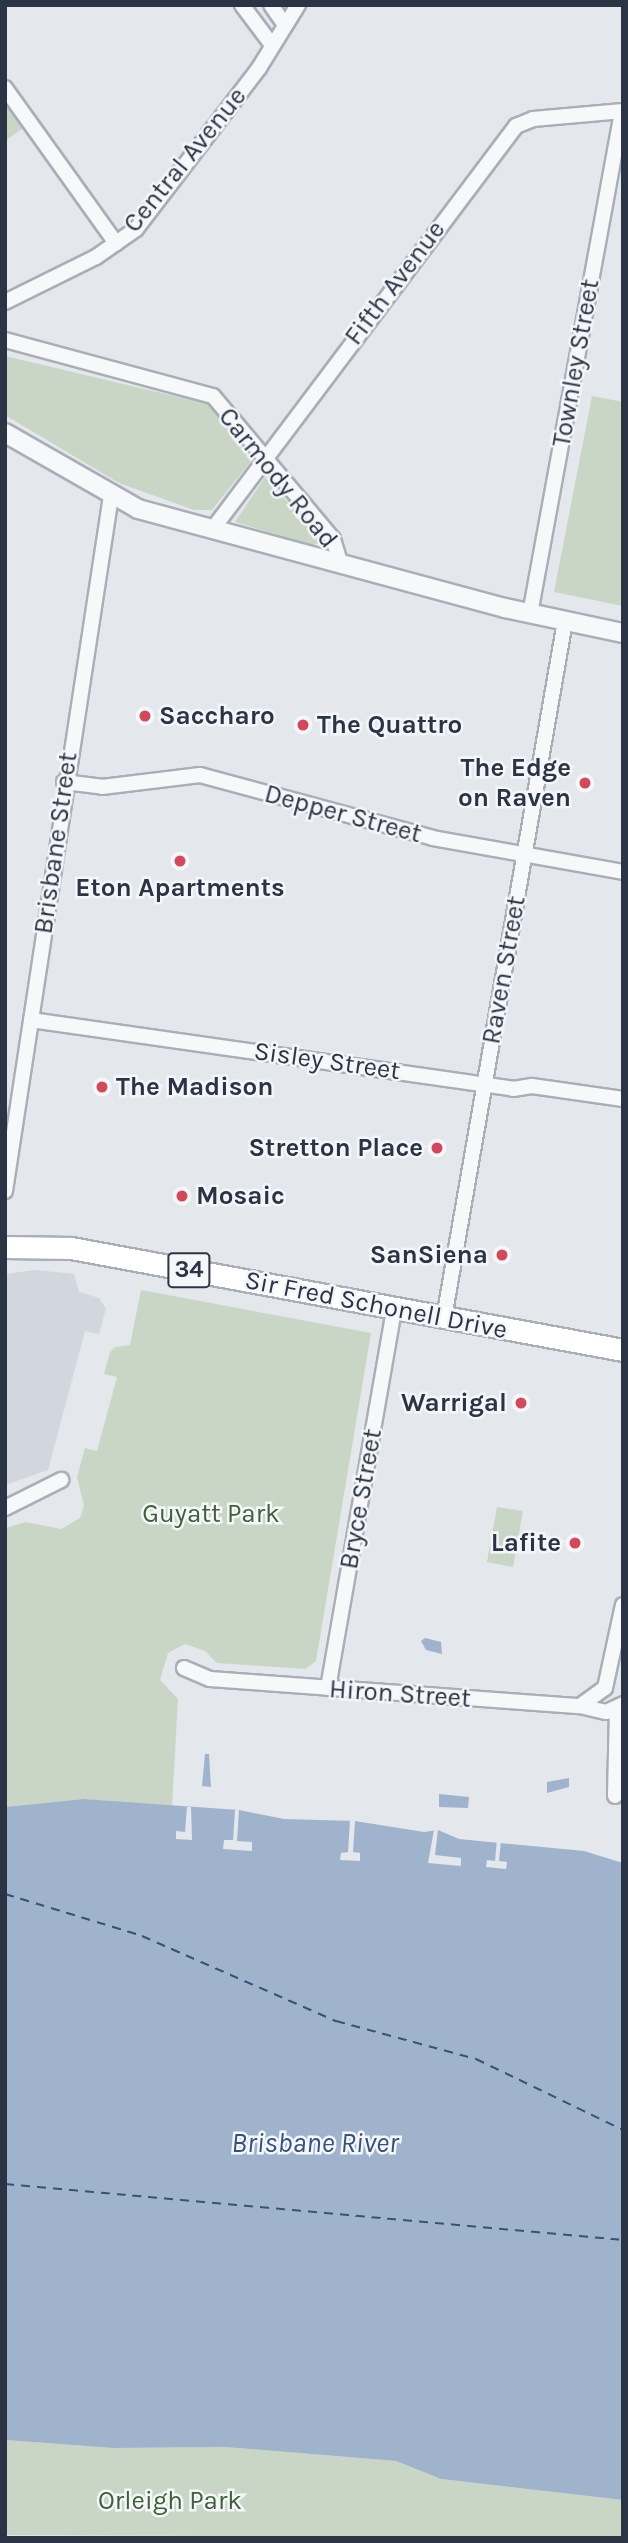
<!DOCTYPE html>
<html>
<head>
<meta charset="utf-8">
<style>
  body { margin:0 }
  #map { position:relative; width:628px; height:2543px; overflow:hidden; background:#e4e7ec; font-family:Karla,sans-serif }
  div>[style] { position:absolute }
  .built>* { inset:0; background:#d2d6de }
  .green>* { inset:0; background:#c9d6c5 }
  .water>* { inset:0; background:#9fb4cc }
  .pier>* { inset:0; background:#e4e7ec }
  .ferry>* { height:2px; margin-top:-1px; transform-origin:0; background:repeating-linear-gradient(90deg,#34527a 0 9px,transparent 0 16px) }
  .roads { filter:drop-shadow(2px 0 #a9aeb7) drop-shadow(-2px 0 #a9aeb7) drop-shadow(0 2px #a9aeb7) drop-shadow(0 -2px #a9aeb7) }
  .minor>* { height:14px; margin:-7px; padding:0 7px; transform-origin:7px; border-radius:7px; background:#f7f8fa }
  .tertiary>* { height:18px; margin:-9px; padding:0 9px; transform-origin:9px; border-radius:9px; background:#f7f8fa }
  .primary>* { height:21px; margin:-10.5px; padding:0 10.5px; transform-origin:10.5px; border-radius:10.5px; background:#fff }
  .dots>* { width:19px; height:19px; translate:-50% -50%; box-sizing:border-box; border:4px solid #f4f6f9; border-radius:50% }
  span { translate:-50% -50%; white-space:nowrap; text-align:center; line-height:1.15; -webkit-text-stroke:5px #f4f6f9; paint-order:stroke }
  .shield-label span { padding:2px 5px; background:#f4f6f9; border:2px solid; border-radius:5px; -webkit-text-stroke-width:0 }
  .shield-label { font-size:24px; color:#2b3445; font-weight:700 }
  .street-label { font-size:26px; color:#2b3445 }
  .poi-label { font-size:26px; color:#2b3445; font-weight:700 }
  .left { translate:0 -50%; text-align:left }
  .right { translate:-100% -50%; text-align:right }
  .park-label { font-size:26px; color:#3f6138 }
  .water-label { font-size:28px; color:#34527a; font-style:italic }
  .frame { position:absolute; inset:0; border:7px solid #2b3445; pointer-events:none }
</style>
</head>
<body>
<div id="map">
  <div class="built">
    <i style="clip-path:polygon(35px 1270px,74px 1274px,79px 1292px,99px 1298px,106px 1309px,99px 1334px,85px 1331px,48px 1470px,5px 1485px,5px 1274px)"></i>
  </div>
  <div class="green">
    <i style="clip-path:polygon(5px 100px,23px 128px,5px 141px)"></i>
    <i style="clip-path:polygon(5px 356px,208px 404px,251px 461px,212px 510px,194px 510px,119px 483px,5px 415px)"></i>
    <i style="clip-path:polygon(592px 396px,623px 402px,623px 606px,554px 592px)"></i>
    <i style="clip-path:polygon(265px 477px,325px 543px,311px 545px,235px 522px)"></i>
    <i style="clip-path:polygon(141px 1290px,371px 1333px,316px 1661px,305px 1669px,217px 1663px,205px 1651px,185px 1644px,168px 1653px,160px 1680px,178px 1699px,172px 1807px,83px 1799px,5px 1807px,5px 1528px,26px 1522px,61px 1529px,80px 1518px,84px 1506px,77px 1477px,85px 1448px,97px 1451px,117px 1377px,104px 1374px,110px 1352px,115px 1347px,130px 1345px)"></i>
    <i style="clip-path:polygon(497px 1507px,523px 1511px,513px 1567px,487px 1562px)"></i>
    <i style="clip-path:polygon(5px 2440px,113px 2448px,225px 2447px,396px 2461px,441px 2479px,623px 2500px,623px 2538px,5px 2535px)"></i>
  </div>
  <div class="water">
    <i style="clip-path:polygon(425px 1638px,441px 1642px,442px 1654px,426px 1650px,421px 1641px)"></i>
    <i style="clip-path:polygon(205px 1754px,209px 1754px,211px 1787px,202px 1786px)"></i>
    <i style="clip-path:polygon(569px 1778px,569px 1787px,547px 1793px,547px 1782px)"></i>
    <i style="clip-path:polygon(439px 1794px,469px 1797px,468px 1808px,439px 1807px)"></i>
    <i style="clip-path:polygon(83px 1799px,239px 1810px,284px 1819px,355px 1821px,424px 1832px,438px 1830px,459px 1839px,584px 1851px,623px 1863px,623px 2500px,441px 2479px,396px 2461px,225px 2447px,113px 2448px,5px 2440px,5px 1807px)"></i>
  </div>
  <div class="pier">
    <i style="clip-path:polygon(187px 1807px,191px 1807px,192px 1840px,176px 1839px,176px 1831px,185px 1832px)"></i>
    <i style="clip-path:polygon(235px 1810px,239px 1810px,237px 1841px,252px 1842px,252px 1851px,223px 1849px,224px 1840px,233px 1840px)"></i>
    <i style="clip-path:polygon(350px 1820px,355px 1821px,353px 1852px,360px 1853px,360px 1861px,340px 1860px,341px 1853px,348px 1852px)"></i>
    <i style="clip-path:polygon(434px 1830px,438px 1830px,435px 1855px,461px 1858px,461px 1866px,428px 1863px)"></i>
    <i style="clip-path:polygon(497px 1839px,501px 1840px,499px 1861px,507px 1862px,506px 1869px,486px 1867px,487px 1860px,495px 1861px)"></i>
  </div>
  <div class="ferry">
    <i style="left:5px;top:1894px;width:143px;rotate:17deg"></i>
    <i style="left:142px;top:1936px;width:212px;rotate:23.7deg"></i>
    <i style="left:336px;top:2021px;width:145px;rotate:15.2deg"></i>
    <i style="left:476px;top:2059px;width:163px;rotate:25.8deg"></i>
    <i style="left:5px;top:2184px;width:621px;rotate:5.18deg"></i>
  </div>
  <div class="roads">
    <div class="minor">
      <i style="left:242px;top:5px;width:50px;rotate:53.1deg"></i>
      <i style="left:271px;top:5px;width:24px;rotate:55deg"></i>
      <i style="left:5px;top:88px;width:191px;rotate:54.4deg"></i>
      <i style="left:5px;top:302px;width:102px;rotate:-26.3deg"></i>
      <i style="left:96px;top:257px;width:49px;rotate:-35deg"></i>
      <i style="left:136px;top:229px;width:203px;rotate:-52.6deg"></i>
      <i style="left:259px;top:68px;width:74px;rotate:-58.2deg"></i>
      <i style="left:5px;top:340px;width:215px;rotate:15.1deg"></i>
      <i style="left:213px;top:396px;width:187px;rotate:50deg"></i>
      <i style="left:333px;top:539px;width:27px;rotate:73deg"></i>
      <i style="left:212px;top:530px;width:506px;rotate:-53.04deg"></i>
      <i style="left:516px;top:126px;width:18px;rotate:-22deg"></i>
      <i style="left:533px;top:119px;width:90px;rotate:-5.1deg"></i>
      <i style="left:530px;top:614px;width:510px;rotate:-79.61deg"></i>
      <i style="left:64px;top:782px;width:38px;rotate:7deg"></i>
      <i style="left:102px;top:787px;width:99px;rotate:-7deg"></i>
      <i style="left:200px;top:775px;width:241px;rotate:15.1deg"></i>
      <i style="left:433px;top:838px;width:193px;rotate:10.1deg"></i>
      <i style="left:31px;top:1020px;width:487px;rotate:8.1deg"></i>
      <i style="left:513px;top:1089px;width:19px;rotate:-9deg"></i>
      <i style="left:532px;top:1086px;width:92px;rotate:8.1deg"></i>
      <i style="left:5px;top:1191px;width:703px;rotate:-81.33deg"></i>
      <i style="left:444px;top:1318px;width:707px;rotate:-80.15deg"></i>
      <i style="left:5px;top:1508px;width:63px;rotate:-26.6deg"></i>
      <i style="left:184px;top:1668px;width:28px;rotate:23deg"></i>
      <i style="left:210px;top:1679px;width:371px;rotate:4.2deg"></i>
      <i style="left:580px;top:1706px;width:27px;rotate:13deg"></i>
      <i style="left:606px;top:1712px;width:19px;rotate:-25deg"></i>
      <i style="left:328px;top:1688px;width:385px;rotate:-80.1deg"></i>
      <i style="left:580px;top:1706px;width:31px;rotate:-36deg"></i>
      <i style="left:605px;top:1688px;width:85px;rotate:-77.8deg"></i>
      <i style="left:615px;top:1796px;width:86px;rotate:-88.7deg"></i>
    </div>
    <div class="tertiary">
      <i style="left:5px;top:433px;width:153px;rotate:29.7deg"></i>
      <i style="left:138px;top:509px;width:380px;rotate:15.1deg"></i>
      <i style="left:505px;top:608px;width:121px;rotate:12deg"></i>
    </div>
    <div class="primary">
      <i style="left:5px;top:1247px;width:66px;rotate:0.9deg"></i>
      <i style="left:71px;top:1248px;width:561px;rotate:10.47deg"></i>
    </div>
  </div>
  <div class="dots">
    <i style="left:145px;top:716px;background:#d1495b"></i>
    <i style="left:303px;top:725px;background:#d1495b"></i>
    <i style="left:585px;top:783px;background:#d1495b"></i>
    <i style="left:180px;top:861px;background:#d1495b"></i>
    <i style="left:102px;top:1087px;background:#d1495b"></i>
    <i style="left:437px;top:1148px;background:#d1495b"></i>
    <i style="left:182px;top:1196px;background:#d1495b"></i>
    <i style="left:502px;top:1255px;background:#d1495b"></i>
    <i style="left:521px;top:1403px;background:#d1495b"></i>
    <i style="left:575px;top:1543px;background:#d1495b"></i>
  </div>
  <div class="shield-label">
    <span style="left:189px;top:1270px">34</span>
  </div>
  <div class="street-label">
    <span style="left:185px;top:160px;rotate:-51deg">Central Avenue</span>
    <span style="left:395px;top:283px;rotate:-53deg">Fifth Avenue</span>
    <span style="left:576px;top:363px;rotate:-80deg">Townley Street</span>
    <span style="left:278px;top:478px;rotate:51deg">Carmody Road</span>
    <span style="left:343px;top:814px;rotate:15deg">Depper Street</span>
    <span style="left:56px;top:843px;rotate:-82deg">Brisbane Street</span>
    <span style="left:504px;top:970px;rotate:-80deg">Raven Street</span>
    <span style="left:327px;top:1061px;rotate:8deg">Sisley Street</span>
    <span style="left:376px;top:1305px;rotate:11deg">Sir Fred Schonell Drive</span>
    <span style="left:361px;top:1499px;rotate:-80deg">Bryce Street</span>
    <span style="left:400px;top:1694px;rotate:4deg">Hiron Street</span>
  </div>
  <div class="poi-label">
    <span class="left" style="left:159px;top:716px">Saccharo</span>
    <span class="left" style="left:317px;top:725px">The Quattro</span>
    <span class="right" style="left:571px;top:783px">The Edge<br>on Raven</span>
    <span style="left:180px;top:888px">Eton Apartments</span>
    <span class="left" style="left:116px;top:1087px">The Madison</span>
    <span class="right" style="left:423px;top:1148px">Stretton Place</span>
    <span class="left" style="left:196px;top:1196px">Mosaic</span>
    <span class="right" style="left:488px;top:1255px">SanSiena</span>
    <span class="right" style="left:507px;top:1403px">Warrigal</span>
    <span class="right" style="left:561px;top:1543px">Lafite</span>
  </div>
  <div class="park-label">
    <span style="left:211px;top:1514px">Guyatt Park</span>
    <span style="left:170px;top:2501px">Orleigh Park</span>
  </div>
  <div class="water-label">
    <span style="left:315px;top:2143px">Brisbane River</span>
  </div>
  <div class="frame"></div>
</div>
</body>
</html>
